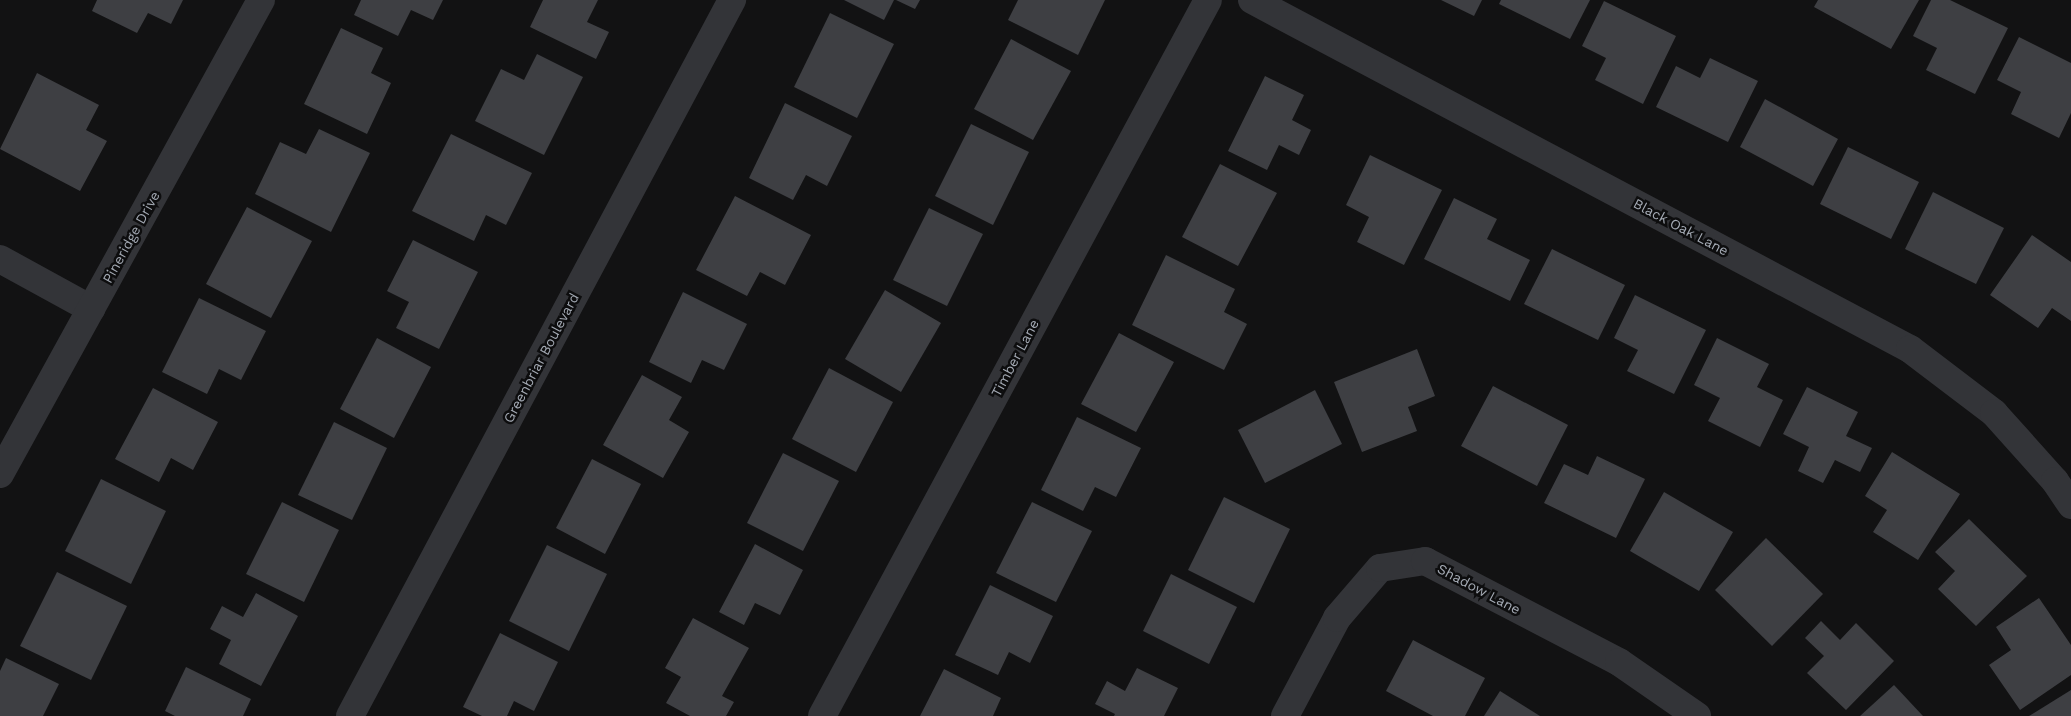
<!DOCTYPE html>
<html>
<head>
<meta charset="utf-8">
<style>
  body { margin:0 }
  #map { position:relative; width:2071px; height:716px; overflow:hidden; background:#121213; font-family:"Work Sans",sans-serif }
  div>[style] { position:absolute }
  .building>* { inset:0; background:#3e3f43 }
  .minor>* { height:28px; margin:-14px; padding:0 14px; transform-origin:14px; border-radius:14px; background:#333438 }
  .tertiary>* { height:28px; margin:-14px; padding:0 14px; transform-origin:14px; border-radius:14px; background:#333438 }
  span { translate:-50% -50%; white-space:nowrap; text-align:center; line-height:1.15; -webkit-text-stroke:5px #0d0d0e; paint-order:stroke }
  .street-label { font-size:14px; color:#a3a9b3 }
</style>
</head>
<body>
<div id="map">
  <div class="building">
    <i style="clip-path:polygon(97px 0,183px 0,171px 24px,148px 13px,137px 33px,92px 11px)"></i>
    <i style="clip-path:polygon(361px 0,443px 0,433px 20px,411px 10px,398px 36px,354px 15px)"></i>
    <i style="clip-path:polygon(543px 0,598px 0,587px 22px,609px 32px,596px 59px,530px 27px)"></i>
    <i style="clip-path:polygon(844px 0,894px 0,884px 20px)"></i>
    <i style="clip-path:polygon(896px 0,920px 0,915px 9px)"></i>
    <i style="clip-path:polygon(1018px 0,1105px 0,1078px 55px,1008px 20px)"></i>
    <i style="clip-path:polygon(1441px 0,1482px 0,1474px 16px)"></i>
    <i style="clip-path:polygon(1501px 0,1590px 0,1570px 39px,1499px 4px)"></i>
    <i style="clip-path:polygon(1818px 0,1919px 0,1891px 49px,1814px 7px)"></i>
    <i style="clip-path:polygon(1931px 0,1950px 0,2008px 28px,1975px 94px,1926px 70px,1937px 48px,1913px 36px)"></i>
    <i style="clip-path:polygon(1604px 1px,1676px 36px,1643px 104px,1595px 80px,1606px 58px,1582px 46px)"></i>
    <i style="clip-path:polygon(830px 13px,894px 44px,857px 118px,794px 87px)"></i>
    <i style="clip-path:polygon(341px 28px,383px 48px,371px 73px,391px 83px,367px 134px,304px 104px)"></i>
    <i style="clip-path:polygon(2019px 37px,2071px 63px,2071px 113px,2059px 138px,2011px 114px,2021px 92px,1997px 80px)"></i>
    <i style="clip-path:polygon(1011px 39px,1071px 71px,1033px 140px,974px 109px)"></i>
    <i style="clip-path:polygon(537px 54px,583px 77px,544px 155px,475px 121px,501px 69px,524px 80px)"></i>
    <i style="clip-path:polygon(1710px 58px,1758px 81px,1728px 142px,1656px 107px,1676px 66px,1700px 78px)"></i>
    <i style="clip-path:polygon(37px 73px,99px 105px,86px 130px,107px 141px,80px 191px,0 149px)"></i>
    <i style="clip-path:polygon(1265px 76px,1304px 95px,1292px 120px,1311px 130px,1299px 155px,1279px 145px,1267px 170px,1228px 151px)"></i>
    <i style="clip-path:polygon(1765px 99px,1838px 139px,1813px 186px,1740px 147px)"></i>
    <i style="clip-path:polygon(785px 103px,852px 136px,827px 186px,806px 175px,793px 200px,749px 178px)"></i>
    <i style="clip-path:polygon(971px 124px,1029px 152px,993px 225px,935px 196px)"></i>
    <i style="clip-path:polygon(319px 129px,370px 153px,331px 232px,255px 194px,280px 142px,306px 154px)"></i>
    <i style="clip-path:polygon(451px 134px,532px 173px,506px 225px,486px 215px,474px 241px,412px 211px)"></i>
    <i style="clip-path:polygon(1848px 147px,1919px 182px,1891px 239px,1820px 204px)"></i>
    <i style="clip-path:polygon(1370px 155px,1442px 190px,1404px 265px,1357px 242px,1369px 217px,1346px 205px)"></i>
    <i style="clip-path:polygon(1220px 164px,1277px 193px,1238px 266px,1182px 237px)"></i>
    <i style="clip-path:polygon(1933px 192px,2004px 228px,1976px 284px,1905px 249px)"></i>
    <i style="clip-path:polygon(735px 196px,811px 235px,785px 285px,760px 272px,747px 296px,696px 270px)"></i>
    <i style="clip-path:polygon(1454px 198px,1497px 219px,1487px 239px,1530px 260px,1510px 301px,1424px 259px)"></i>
    <i style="clip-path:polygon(247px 207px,312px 241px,271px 318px,206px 284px)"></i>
    <i style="clip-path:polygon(929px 208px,983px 234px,947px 306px,893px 280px)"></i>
    <i style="clip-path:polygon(2032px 235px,2071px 262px,2071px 321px,2052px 308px,2038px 328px,1990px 295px)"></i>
    <i style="clip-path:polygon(413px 240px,478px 272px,439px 349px,396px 328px,409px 302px,387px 291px)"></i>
    <i style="clip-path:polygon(1552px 249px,1625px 285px,1598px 340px,1524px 304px)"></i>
    <i style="clip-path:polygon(1166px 255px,1235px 289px,1224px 312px,1247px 324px,1224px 370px,1132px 325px)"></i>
    <i style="clip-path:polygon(885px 290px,941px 323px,901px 392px,845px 359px)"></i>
    <i style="clip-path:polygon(683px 292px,747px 324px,724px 370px,702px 360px,691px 383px,649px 362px)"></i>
    <i style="clip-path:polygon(1635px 295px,1706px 330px,1674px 394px,1627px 371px,1638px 350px,1614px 338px)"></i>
    <i style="clip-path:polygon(199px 298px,266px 331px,241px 380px,219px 369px,207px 394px,162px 372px)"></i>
    <i style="clip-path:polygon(1119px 333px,1174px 362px,1136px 432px,1081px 404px)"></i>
    <i style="clip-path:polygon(377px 338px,431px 367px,394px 438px,340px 409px)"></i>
    <i style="clip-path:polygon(1717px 338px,1769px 364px,1757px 387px,1783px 400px,1760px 447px,1708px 421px,1720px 398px,1694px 385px)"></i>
    <i style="clip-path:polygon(1417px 349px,1435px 396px,1408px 407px,1417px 431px,1362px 452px,1334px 382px)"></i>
    <i style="clip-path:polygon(829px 368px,893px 402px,856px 472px,792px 439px)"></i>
    <i style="clip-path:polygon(642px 375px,682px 397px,669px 420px,689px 432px,663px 478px,603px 445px)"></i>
    <i style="clip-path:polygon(1493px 386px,1568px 425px,1537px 486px,1461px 446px)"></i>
    <i style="clip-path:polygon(1807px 387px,1858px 412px,1846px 436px,1872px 448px,1860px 472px,1835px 460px,1823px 483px,1798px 471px,1809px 447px,1783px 434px)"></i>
    <i style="clip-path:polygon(153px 388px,218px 422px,193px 470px,171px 458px,159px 482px,115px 459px)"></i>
    <i style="clip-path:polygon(1315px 390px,1342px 444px,1265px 483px,1238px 430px)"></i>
    <i style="clip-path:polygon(1077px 417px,1141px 448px,1116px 497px,1095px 487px,1083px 511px,1041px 490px)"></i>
    <i style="clip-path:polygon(334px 422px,387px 448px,352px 520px,298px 495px)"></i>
    <i style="clip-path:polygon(1892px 452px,1960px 494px,1918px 560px,1873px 532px,1887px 510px,1865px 496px)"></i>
    <i style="clip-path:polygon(783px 453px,839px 481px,803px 551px,747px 523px)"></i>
    <i style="clip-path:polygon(1597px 456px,1645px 479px,1616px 538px,1544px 503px,1564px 464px,1588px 475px)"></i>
    <i style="clip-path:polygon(592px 459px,641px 484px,605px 554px,556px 528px)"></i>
    <i style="clip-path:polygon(101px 479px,166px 511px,131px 584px,65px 551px)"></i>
    <i style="clip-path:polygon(1664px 492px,1733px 532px,1699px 591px,1630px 551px)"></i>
    <i style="clip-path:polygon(1224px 497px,1290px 529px,1254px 603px,1188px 570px)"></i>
    <i style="clip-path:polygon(282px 502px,339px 530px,304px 602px,246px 574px)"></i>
    <i style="clip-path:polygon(1032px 502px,1092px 531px,1056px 602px,996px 573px)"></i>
    <i style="clip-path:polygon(1969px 519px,2027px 576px,1976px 626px,1938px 589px,1955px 571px,1935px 552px)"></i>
    <i style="clip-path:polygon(1766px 538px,1823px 594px,1772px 646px,1715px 590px)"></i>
    <i style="clip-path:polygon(755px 544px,803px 570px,780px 615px,755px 603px,744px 625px,719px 612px)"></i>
    <i style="clip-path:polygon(547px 545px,607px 574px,569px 651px,509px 621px)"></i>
    <i style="clip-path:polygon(57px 572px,127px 606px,91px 680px,20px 646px)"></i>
    <i style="clip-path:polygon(1171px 574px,1237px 607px,1209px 664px,1143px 631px)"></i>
    <i style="clip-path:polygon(990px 585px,1053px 616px,1030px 663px,1009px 652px,998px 675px,955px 655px)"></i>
    <i style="clip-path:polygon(256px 593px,298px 616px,261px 686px,219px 664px,231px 640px,210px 629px,222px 606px,243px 617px)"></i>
    <i style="clip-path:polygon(2039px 598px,2071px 645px,2071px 675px,2020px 710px,1989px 665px,2011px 650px,1996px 627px)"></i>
    <i style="clip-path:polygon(693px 618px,749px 648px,722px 696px,734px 702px,726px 716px,690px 716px,666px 703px,681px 677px,665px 668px)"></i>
    <i style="clip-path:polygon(1821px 621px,1840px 640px,1856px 623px,1894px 661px,1846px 710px,1807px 673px,1824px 656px,1805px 638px)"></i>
    <i style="clip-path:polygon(500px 633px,558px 662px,534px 711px,514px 701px,507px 716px,482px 716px,463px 707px)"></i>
    <i style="clip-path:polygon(1413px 640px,1485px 678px,1465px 716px,1433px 716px,1386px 691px)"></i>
    <i style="clip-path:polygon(6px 658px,59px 684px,43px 716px,0 716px,0 671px)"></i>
    <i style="clip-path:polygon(186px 667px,251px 699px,243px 716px,175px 716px,165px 711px)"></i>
    <i style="clip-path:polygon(1137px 668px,1178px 688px,1164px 716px,1114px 716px,1115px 714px,1095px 704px,1107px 681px,1125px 691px)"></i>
    <i style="clip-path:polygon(944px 669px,1001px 698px,993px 716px,920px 716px)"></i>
    <i style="clip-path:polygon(1894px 685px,1923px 716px,1860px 716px)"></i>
    <i style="clip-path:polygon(2071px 690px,2071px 716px,2029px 716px)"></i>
    <i style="clip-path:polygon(1500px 691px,1540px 716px,1484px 716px)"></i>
  </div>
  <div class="minor">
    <i style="left:1252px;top:0;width:745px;rotate:27.94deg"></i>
    <i style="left:1910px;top:349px;width:106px;rotate:37.3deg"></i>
    <i style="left:1994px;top:413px;width:91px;rotate:48.1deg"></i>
    <i style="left:2055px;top:481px;width:29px;rotate:56deg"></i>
    <i style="left:0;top:259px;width:104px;rotate:28.8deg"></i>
    <i style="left:0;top:474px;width:541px;rotate:-61.16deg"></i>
    <i style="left:822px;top:716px;width:813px;rotate:-61.67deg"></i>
    <i style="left:1285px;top:716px;width:111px;rotate:-62deg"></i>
    <i style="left:1337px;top:618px;width:66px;rotate:-49.3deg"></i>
    <i style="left:1380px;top:568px;width:46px;rotate:-8.8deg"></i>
    <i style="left:1425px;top:561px;width:219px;rotate:27.5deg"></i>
    <i style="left:1619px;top:662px;width:95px;rotate:34.7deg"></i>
  </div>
  <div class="tertiary">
    <i style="left:350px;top:716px;width:812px;rotate:-61.92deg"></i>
  </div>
  <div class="street-label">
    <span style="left:1681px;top:227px;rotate:28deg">Black Oak Lane</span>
    <span style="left:131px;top:237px;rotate:-61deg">Pineridge Drive</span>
    <span style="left:541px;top:358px;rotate:-62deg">Greenbriar Boulevard</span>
    <span style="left:1015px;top:358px;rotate:-62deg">Timber Lane</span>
    <span style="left:1479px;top:589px;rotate:28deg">Shadow Lane</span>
  </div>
</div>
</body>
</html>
